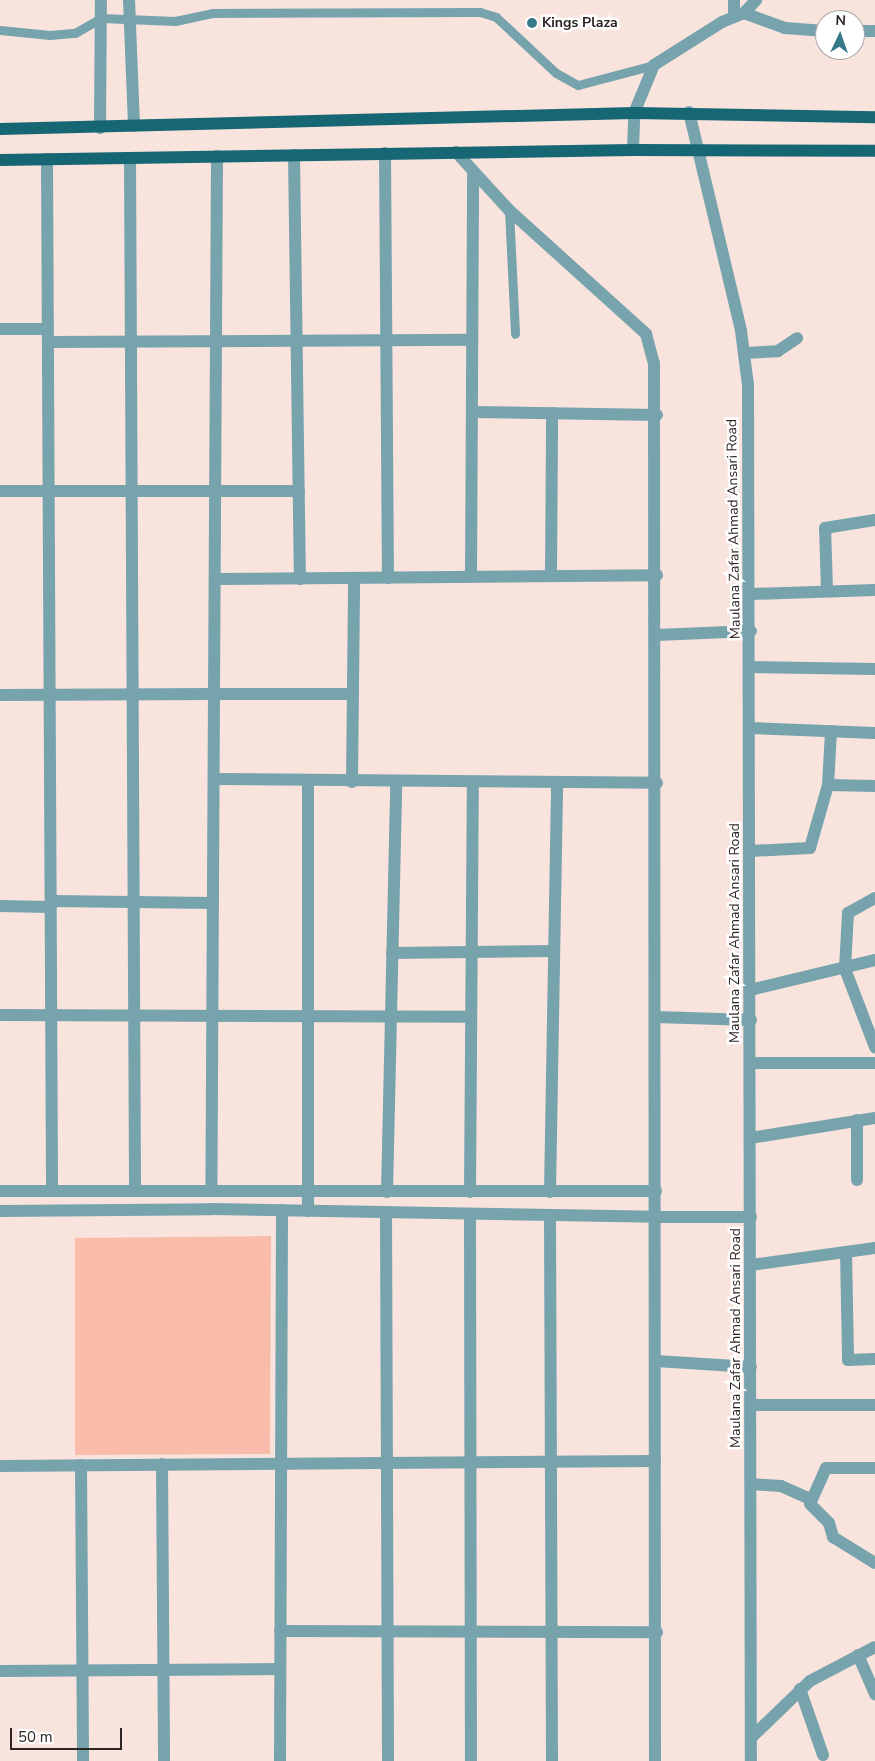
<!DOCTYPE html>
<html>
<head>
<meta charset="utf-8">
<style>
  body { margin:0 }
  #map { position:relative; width:875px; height:1761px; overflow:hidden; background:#f9e3dd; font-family:"Nunito Sans",sans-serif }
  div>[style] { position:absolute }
  .green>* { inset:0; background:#fabcaa }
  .service>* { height:9px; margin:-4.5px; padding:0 4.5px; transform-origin:4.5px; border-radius:4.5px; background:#77a3ad }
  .minor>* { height:12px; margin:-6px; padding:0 6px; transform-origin:6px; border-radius:6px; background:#77a3ad }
  .tertiary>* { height:12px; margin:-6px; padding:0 6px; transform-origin:6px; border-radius:6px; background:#77a3ad }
  .primary>* { height:12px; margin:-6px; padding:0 6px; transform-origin:6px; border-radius:6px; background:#176674 }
  .dots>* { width:14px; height:14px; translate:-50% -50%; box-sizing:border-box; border:2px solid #fff; border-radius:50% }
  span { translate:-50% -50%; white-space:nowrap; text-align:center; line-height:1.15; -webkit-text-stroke:5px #fff; paint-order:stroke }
  .poi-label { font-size:14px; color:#2c2422; font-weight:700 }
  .left { translate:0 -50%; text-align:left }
  .street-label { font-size:14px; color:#2c2422 }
  .north { position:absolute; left:815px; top:10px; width:50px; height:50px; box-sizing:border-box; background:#fff; border:1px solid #aba7a7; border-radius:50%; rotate:3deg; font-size:14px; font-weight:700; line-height:20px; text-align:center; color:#2c2422 }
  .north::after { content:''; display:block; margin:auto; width:18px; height:22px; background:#357a88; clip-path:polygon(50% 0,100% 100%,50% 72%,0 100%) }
  .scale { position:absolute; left:10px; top:1728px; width:112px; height:22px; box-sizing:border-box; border:2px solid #2c2422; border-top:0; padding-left:6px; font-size:15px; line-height:18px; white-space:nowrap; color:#2c2422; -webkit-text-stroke:4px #fff; paint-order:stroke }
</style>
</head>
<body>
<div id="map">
  <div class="green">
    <i style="clip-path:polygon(271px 1236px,270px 1454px,75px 1455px,75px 1238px)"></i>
  </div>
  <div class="service">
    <i style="left:0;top:30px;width:50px;rotate:5.7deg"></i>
    <i style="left:50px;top:35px;width:25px;rotate:-5deg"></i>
    <i style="left:75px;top:33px;width:30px;rotate:-30deg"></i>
    <i style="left:101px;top:18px;width:74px;rotate:2.3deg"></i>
    <i style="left:175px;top:21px;width:38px;rotate:-12deg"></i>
    <i style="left:212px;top:13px;width:268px;rotate:-0.2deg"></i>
    <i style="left:480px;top:12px;width:17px;rotate:17deg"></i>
    <i style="left:496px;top:17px;width:82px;rotate:43deg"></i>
    <i style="left:556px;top:73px;width:25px;rotate:29deg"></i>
    <i style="left:578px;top:85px;width:79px;rotate:-14.7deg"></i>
    <i style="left:509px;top:210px;width:124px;rotate:87.2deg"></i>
  </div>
  <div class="minor">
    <i style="left:744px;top:13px;width:44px;rotate:20.1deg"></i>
    <i style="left:785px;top:28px;width:40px;rotate:4.3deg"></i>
    <i style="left:855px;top:31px;width:20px"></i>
    <i style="left:385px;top:153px;width:425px;rotate:89.6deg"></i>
    <i style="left:294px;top:155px;width:424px;rotate:89.2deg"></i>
    <i style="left:217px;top:156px;width:538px;rotate:90.32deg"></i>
    <i style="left:214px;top:694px;width:139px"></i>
    <i style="left:130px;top:158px;width:1032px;rotate:89.72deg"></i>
    <i style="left:47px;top:159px;width:1032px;rotate:89.72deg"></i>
    <i style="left:0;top:329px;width:48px"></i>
    <i style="left:48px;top:342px;width:424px;rotate:-0.3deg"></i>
    <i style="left:744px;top:353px;width:34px;rotate:-3deg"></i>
    <i style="left:778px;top:351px;width:23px;rotate:-34deg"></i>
    <i style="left:472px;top:412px;width:185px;rotate:0.9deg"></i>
    <i style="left:0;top:491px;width:299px"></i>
    <i style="left:551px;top:575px;width:162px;rotate:-89.6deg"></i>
    <i style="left:471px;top:577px;width:402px;rotate:-89.7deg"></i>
    <i style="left:215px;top:579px;width:442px;rotate:-0.5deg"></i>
    <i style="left:827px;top:590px;width:62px;rotate:-91.8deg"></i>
    <i style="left:825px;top:528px;width:51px;rotate:-9.1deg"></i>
    <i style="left:751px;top:594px;width:124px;rotate:-1.8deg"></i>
    <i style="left:657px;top:635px;width:94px;rotate:-2.4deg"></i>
    <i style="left:750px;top:667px;width:125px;rotate:0.9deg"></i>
    <i style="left:750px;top:728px;width:125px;rotate:2.3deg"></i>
    <i style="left:214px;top:779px;width:443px;rotate:0.5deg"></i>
    <i style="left:308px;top:781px;width:430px;rotate:90deg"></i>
    <i style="left:352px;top:782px;width:204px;rotate:-89.4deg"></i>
    <i style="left:828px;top:785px;width:47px;rotate:1.2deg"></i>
    <i style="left:750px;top:851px;width:60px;rotate:-2.9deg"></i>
    <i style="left:810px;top:848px;width:66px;rotate:-74.1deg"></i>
    <i style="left:828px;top:785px;width:54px;rotate:-86.8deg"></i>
    <i style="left:875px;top:898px;width:31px;rotate:151deg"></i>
    <i style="left:848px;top:913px;width:56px;rotate:93.1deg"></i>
    <i style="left:845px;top:969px;width:84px;rotate:69deg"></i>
    <i style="left:51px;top:901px;width:162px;rotate:0.7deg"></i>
    <i style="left:0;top:906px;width:51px;rotate:1.1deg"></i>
    <i style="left:392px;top:953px;width:162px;rotate:-0.7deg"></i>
    <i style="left:750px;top:990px;width:129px;rotate:-13.5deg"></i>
    <i style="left:0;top:1015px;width:471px;rotate:0.2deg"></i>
    <i style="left:656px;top:1017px;width:95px;rotate:1.8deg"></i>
    <i style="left:750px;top:1063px;width:125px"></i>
    <i style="left:857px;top:1120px;width:60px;rotate:90deg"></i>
    <i style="left:750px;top:1138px;width:127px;rotate:-9.1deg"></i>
    <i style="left:387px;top:1192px;width:410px;rotate:-88.7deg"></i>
    <i style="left:470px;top:1192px;width:410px;rotate:-89.6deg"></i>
    <i style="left:550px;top:1192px;width:409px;rotate:-89deg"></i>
    <i style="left:386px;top:1212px;width:549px;rotate:89.79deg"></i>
    <i style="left:470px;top:1214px;width:547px;rotate:89.9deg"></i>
    <i style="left:550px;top:1215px;width:546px;rotate:89.79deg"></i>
    <i style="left:656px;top:1217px;width:95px"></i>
    <i style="left:846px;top:1252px;width:108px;rotate:88.9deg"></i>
    <i style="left:848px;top:1360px;width:27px;rotate:-2deg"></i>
    <i style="left:751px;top:1265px;width:125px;rotate:-7.8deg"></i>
    <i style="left:656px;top:1361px;width:95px;rotate:3.6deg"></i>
    <i style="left:751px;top:1405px;width:124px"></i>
    <i style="left:162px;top:1464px;width:297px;rotate:89.6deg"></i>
    <i style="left:81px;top:1465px;width:296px;rotate:89.6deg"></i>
    <i style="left:0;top:1466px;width:655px;rotate:-0.44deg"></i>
    <i style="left:875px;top:1468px;width:49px;rotate:180deg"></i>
    <i style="left:826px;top:1468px;width:39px;rotate:114deg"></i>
    <i style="left:810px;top:1504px;width:27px;rotate:45deg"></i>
    <i style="left:829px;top:1523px;width:15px;rotate:74deg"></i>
    <i style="left:833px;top:1537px;width:49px;rotate:31.8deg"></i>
    <i style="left:751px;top:1484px;width:30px;rotate:4deg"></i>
    <i style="left:781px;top:1486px;width:32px;rotate:24deg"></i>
    <i style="left:280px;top:1631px;width:377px;rotate:0.2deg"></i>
    <i style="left:858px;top:1655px;width:43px;rotate:66.4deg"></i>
    <i style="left:0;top:1671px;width:280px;rotate:-0.4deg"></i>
    <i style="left:800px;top:1689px;width:70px;rotate:70.8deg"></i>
    <i style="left:752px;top:1737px;width:81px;rotate:-44deg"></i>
    <i style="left:810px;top:1681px;width:73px;rotate:-27.6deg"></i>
  </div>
  <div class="tertiary">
    <i style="left:129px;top:0;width:126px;rotate:87.7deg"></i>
    <i style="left:734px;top:17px;width:17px;rotate:-90deg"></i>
    <i style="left:689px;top:112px;width:225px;rotate:76.6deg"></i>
    <i style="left:741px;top:331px;width:54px;rotate:82.6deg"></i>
    <i style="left:748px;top:385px;width:1376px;rotate:89.88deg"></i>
    <i style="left:100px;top:128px;width:128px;rotate:-89.6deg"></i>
    <i style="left:633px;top:150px;width:37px;rotate:-88deg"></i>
    <i style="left:634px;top:113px;width:52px;rotate:-67.4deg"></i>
    <i style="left:654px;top:65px;width:80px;rotate:-32.3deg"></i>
    <i style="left:722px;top:22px;width:24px;rotate:-22deg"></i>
    <i style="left:744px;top:13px;width:18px;rotate:-47deg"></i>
    <i style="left:456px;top:152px;width:79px;rotate:47.6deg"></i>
    <i style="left:509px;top:210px;width:185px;rotate:42.1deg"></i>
    <i style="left:646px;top:334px;width:30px;rotate:75deg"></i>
    <i style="left:654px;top:363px;width:1398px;rotate:89.96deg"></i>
    <i style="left:0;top:695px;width:214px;rotate:-0.3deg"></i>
    <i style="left:214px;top:694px;width:495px;rotate:90.3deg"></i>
    <i style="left:0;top:1191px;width:656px"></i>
    <i style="left:0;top:1211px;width:211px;rotate:-0.5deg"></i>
    <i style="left:211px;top:1209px;width:445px;rotate:1deg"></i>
    <i style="left:280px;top:1761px;width:551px;rotate:-89.79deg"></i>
  </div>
  <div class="primary">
    <i style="left:0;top:129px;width:634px;rotate:-1.45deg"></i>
    <i style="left:634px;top:113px;width:241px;rotate:1deg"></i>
    <i style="left:0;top:160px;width:633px;rotate:-0.91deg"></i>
    <i style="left:633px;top:150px;width:242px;rotate:0.2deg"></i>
  </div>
  <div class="dots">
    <i style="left:532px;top:23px;background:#357a88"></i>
  </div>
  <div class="poi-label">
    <span class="left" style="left:542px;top:23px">Kings Plaza</span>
  </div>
  <div class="street-label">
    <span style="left:734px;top:529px;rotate:-91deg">Maulana Zafar Ahmad Ansari Road</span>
    <span style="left:735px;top:933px;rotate:-90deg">Maulana Zafar Ahmad Ansari Road</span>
    <span style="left:736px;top:1338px;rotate:-90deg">Maulana Zafar Ahmad Ansari Road</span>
  </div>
  <div class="north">N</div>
  <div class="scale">50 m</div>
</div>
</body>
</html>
